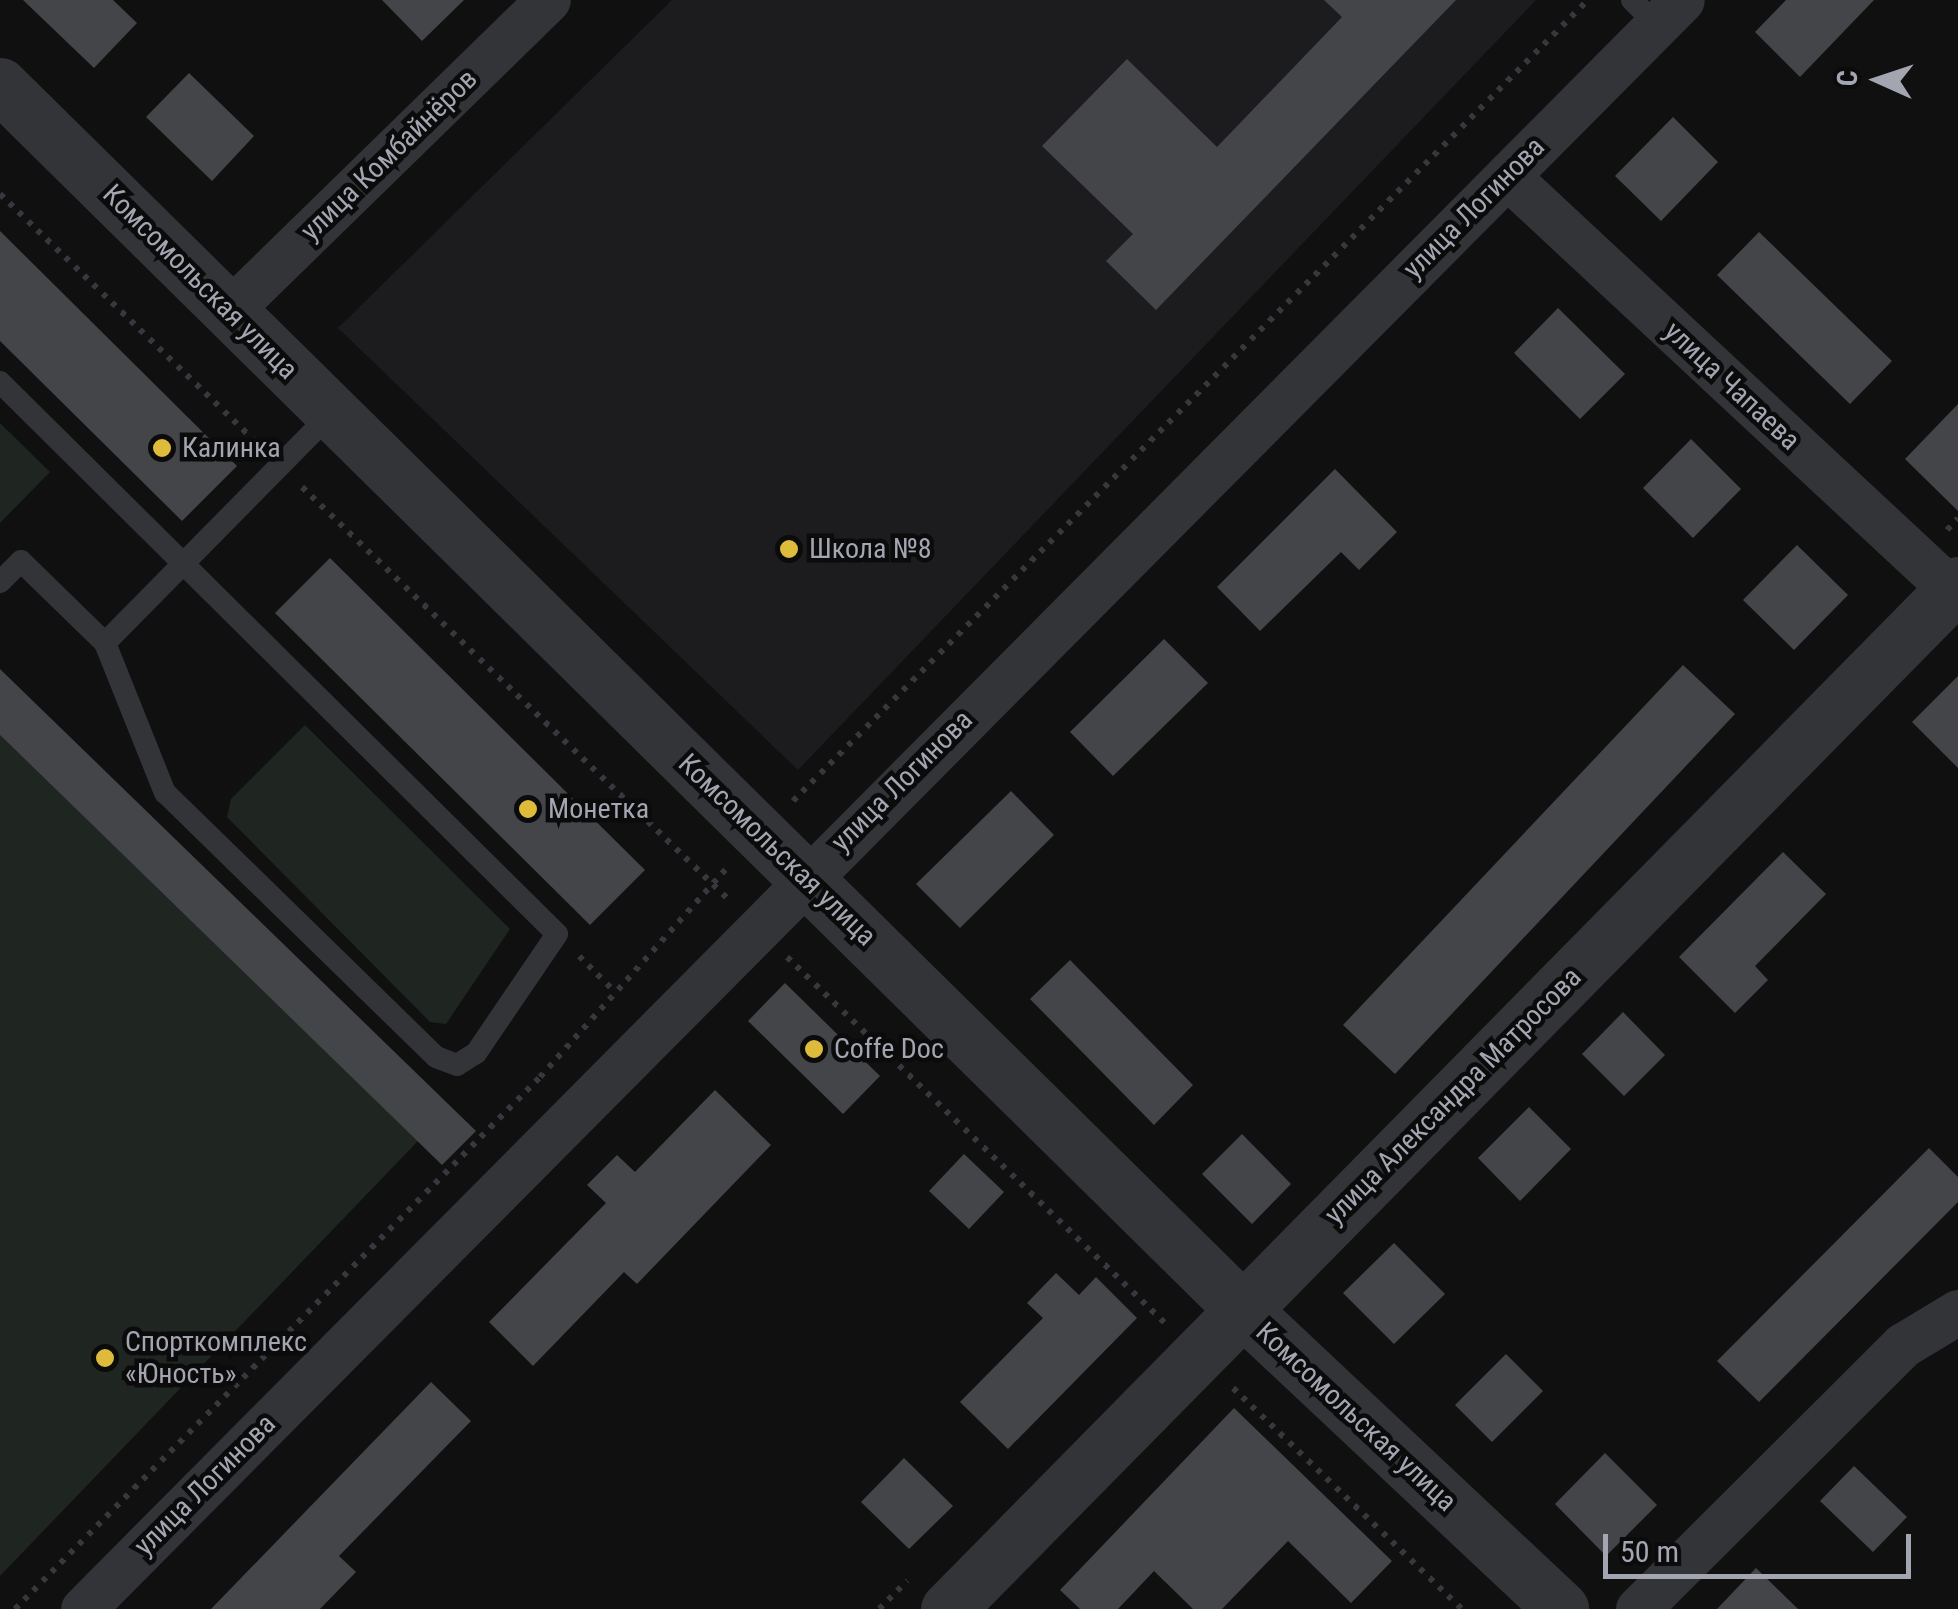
<!DOCTYPE html>
<html>
<head>
<meta charset="utf-8">
<style>
  body { margin:0 }
  #map { position:relative; width:1958px; height:1609px; overflow:hidden; background:#101011; font-family:"Roboto Condensed",sans-serif }
  div>[style] { position:absolute }
  .built>* { inset:0; background:#1c1c1e }
  .green>* { inset:0; background:#1f2520 }
  .building>* { inset:0; background:#444549 }
  .path>* { height:6px; margin-top:-3px; transform-origin:0; background:repeating-linear-gradient(90deg,#37383d 0 5px,transparent 0 13px) }
  .service>* { height:22px; margin:-11px; padding:0 11px; transform-origin:11px; border-radius:11px; background:#333438 }
  .minor>* { height:45px; margin:-22.5px; padding:0 22.5px; transform-origin:22.5px; border-radius:22.5px; background:#333438 }
  .tertiary>* { height:55px; margin:-27.5px; padding:0 27.5px; transform-origin:27.5px; border-radius:27.5px; background:#333438 }
  .dots>* { width:28px; height:28px; translate:-50% -50%; box-sizing:border-box; border:5px solid #0b0b0c; border-radius:50% }
  span { translate:-50% -50%; white-space:nowrap; text-align:center; line-height:1.15; -webkit-text-stroke:9px #0b0b0c; paint-order:stroke }
  .street-label { font-size:28px; color:#a3a5b1 }
  .poi-label { font-size:28px; color:#a3a5b1 }
  .left { translate:0 -50%; text-align:left }
  .north { position:absolute; left:1828px; top:30px; width:100px; height:100px; -webkit-text-stroke:8px #0b0b0c; paint-order:stroke; rotate:273deg; font-size:28px; font-weight:700; line-height:40px; text-align:center; color:#a3a5b1 }
  .north::after { content:''; display:block; margin:auto; width:35px; height:45px; background:#a3a5b1; clip-path:polygon(50% 0,100% 100%,50% 72%,0 100%) }
  .scale { position:absolute; left:1603px; top:1534px; width:308px; height:45px; box-sizing:border-box; border:5px solid #a3a5b1; border-top:0; padding-left:12px; font-size:30px; line-height:35px; white-space:nowrap; color:#a3a5b1; -webkit-text-stroke:8px #0b0b0c; paint-order:stroke }
</style>
</head>
<body>
<div id="map">
  <div class="built">
    <i style="clip-path:polygon(672px 0,1536px 0,798px 770px,338px 328px)"></i>
  </div>
  <div class="green">
    <i style="clip-path:polygon(0 423px,50px 472px,0 523px)"></i>
    <i style="clip-path:polygon(305px 725px,510px 929px,446px 1024px,430px 1022px,227px 817px,231px 799px)"></i>
    <i style="clip-path:polygon(0 735px,418px 1141px,0 1576px)"></i>
  </div>
  <div class="building">
    <i style="clip-path:polygon(23px 0,113px 0,137px 23px,94px 68px)"></i>
    <i style="clip-path:polygon(382px 0,464px 0,422px 41px)"></i>
    <i style="clip-path:polygon(1324px 0,1456px 0,1156px 310px,1106px 261px,1133px 234px,1042px 146px,1127px 59px,1217px 147px,1342px 17px)"></i>
    <i style="clip-path:polygon(1786px 0,1874px 0,1800px 77px,1755px 32px)"></i>
    <i style="clip-path:polygon(189px 73px,254px 136px,212px 181px,146px 117px)"></i>
    <i style="clip-path:polygon(1673px 117px,1718px 162px,1661px 221px,1615px 176px)"></i>
    <i style="clip-path:polygon(0 231px,237px 466px,182px 521px,0 341px)"></i>
    <i style="clip-path:polygon(1759px 232px,1892px 361px,1850px 404px,1717px 275px)"></i>
    <i style="clip-path:polygon(1558px 308px,1625px 374px,1580px 419px,1514px 353px)"></i>
    <i style="clip-path:polygon(1958px 404px,1958px 511px,1905px 459px)"></i>
    <i style="clip-path:polygon(1691px 439px,1741px 489px,1693px 538px,1643px 488px)"></i>
    <i style="clip-path:polygon(1335px 469px,1397px 532px,1359px 570px,1341px 552px,1260px 631px,1217px 587px)"></i>
    <i style="clip-path:polygon(1797px 545px,1848px 595px,1794px 650px,1743px 600px)"></i>
    <i style="clip-path:polygon(330px 558px,645px 870px,590px 925px,275px 613px)"></i>
    <i style="clip-path:polygon(1164px 639px,1208px 683px,1113px 776px,1070px 732px)"></i>
    <i style="clip-path:polygon(1683px 665px,1735px 714px,1395px 1074px,1343px 1025px)"></i>
    <i style="clip-path:polygon(0 669px,476px 1131px,442px 1165px,0 735px)"></i>
    <i style="clip-path:polygon(1958px 676px,1958px 768px,1912px 722px)"></i>
    <i style="clip-path:polygon(1011px 791px,1054px 835px,960px 928px,916px 884px)"></i>
    <i style="clip-path:polygon(1783px 852px,1826px 894px,1755px 966px,1768px 980px,1735px 1013px,1679px 957px)"></i>
    <i style="clip-path:polygon(1070px 960px,1193px 1085px,1154px 1125px,1030px 999px)"></i>
    <i style="clip-path:polygon(785px 983px,880px 1076px,843px 1114px,748px 1021px)"></i>
    <i style="clip-path:polygon(1623px 1012px,1665px 1055px,1624px 1096px,1582px 1054px)"></i>
    <i style="clip-path:polygon(715px 1090px,771px 1145px,637px 1284px,624px 1272px,533px 1366px,489px 1322px,606px 1203px,587px 1185px,617px 1155px,635px 1172px)"></i>
    <i style="clip-path:polygon(1529px 1107px,1571px 1149px,1520px 1201px,1478px 1158px)"></i>
    <i style="clip-path:polygon(1242px 1134px,1291px 1184px,1252px 1224px,1202px 1174px)"></i>
    <i style="clip-path:polygon(1929px 1148px,1958px 1177px,1958px 1202px,1759px 1402px,1717px 1361px)"></i>
    <i style="clip-path:polygon(964px 1154px,1004px 1192px,969px 1229px,929px 1191px)"></i>
    <i style="clip-path:polygon(1394px 1243px,1445px 1294px,1394px 1344px,1343px 1293px)"></i>
    <i style="clip-path:polygon(1056px 1273px,1079px 1295px,1096px 1277px,1137px 1318px,1008px 1449px,960px 1402px,1043px 1318px,1027px 1303px)"></i>
    <i style="clip-path:polygon(1506px 1354px,1543px 1391px,1492px 1442px,1455px 1405px)"></i>
    <i style="clip-path:polygon(431px 1382px,471px 1421px,339px 1556px,356px 1572px,320px 1609px,211px 1609px)"></i>
    <i style="clip-path:polygon(1234px 1408px,1392px 1561px,1351px 1603px,1288px 1541px,1222px 1609px,1193px 1609px,1154px 1571px,1118px 1609px,1080px 1609px,1060px 1590px)"></i>
    <i style="clip-path:polygon(1605px 1453px,1657px 1505px,1606px 1556px,1555px 1504px)"></i>
    <i style="clip-path:polygon(904px 1458px,953px 1506px,909px 1549px,861px 1502px)"></i>
    <i style="clip-path:polygon(1854px 1466px,1907px 1517px,1873px 1552px,1820px 1501px)"></i>
    <i style="clip-path:polygon(1756px 1568px,1798px 1609px,1717px 1609px)"></i>
  </div>
  <div class="path">
    <i style="left:0;top:194px;width:359px;rotate:44.1deg"></i>
    <i style="left:302px;top:487px;width:593px;rotate:44.04deg"></i>
    <i style="left:1947px;top:530px;width:16px;rotate:-47deg"></i>
    <i style="left:793px;top:801px;width:1129px;rotate:-45.22deg"></i>
    <i style="left:579px;top:956px;width:49px;rotate:45deg"></i>
    <i style="left:787px;top:957px;width:528px;rotate:44.08deg"></i>
    <i style="left:1233px;top:1388px;width:318px;rotate:44deg"></i>
    <i style="left:15px;top:1609px;width:747px;rotate:-45.38deg"></i>
    <i style="left:540px;top:1077px;width:282px;rotate:-48.2deg"></i>
    <i style="left:879px;top:1609px;width:40px;rotate:-45deg"></i>
  </div>
  <div class="service">
    <i style="left:1632px;top:0;width:35px;rotate:45deg"></i>
    <i style="left:0;top:382px;width:784px;rotate:44.74deg"></i>
    <i style="left:557px;top:934px;width:144px;rotate:124.2deg"></i>
    <i style="left:476px;top:1053px;width:22px;rotate:148deg"></i>
    <i style="left:457px;top:1065px;width:22px;rotate:-159deg"></i>
    <i style="left:436px;top:1057px;width:378px;rotate:-135.7deg"></i>
    <i style="left:165px;top:793px;width:162px;rotate:-111.8deg"></i>
    <i style="left:105px;top:643px;width:117px;rotate:-135.7deg"></i>
    <i style="left:21px;top:561px;width:30px;rotate:135deg"></i>
    <i style="left:105px;top:643px;width:325px;rotate:-45.4deg"></i>
  </div>
  <div class="minor">
    <i style="left:1507px;top:176px;width:616px;rotate:42.96deg"></i>
    <i style="left:230px;top:310px;width:444px;rotate:-44.3deg"></i>
    <i style="left:83px;top:1609px;width:2268px;rotate:-45.18deg"></i>
    <i style="left:1638px;top:1609px;width:374px;rotate:-44.9deg"></i>
    <i style="left:1903px;top:1345px;width:64px;rotate:-31deg"></i>
  </div>
  <div class="tertiary">
    <i style="left:0;top:85px;width:1744px;rotate:44.58deg"></i>
    <i style="left:1242px;top:1309px;width:438px;rotate:43.2deg"></i>
    <i style="left:948px;top:1609px;width:1439px;rotate:-45.42deg"></i>
  </div>
  <div class="dots">
    <i style="left:162px;top:448px;background:#debb3b"></i>
    <i style="left:789px;top:549px;background:#debb3b"></i>
    <i style="left:528px;top:809px;background:#debb3b"></i>
    <i style="left:814px;top:1049px;background:#debb3b"></i>
    <i style="left:105px;top:1358px;background:#debb3b"></i>
  </div>
  <div class="street-label">
    <span style="left:389px;top:155px;rotate:-44deg">улица Комбайнёров</span>
    <span style="left:1474px;top:208px;rotate:-45deg">улица Логинова</span>
    <span style="left:200px;top:282px;rotate:45deg">Комсомольская улица</span>
    <span style="left:1732px;top:386px;rotate:43deg">улица Чапаева</span>
    <span style="left:902px;top:781px;rotate:-45deg">улица Логинова</span>
    <span style="left:777px;top:850px;rotate:44deg">Комсомольская улица</span>
    <span style="left:1453px;top:1096px;rotate:-45deg">улица Александра Матросова</span>
    <span style="left:1356px;top:1417px;rotate:43deg">Комсомольская улица</span>
    <span style="left:205px;top:1485px;rotate:-45deg">улица Логинова</span>
  </div>
  <div class="poi-label">
    <span class="left" style="left:182px;top:448px">Калинка</span>
    <span class="left" style="left:809px;top:549px">Школа №8</span>
    <span class="left" style="left:548px;top:809px">Монетка</span>
    <span class="left" style="left:834px;top:1049px">Coffe Doc</span>
    <span class="left" style="left:125px;top:1358px">Спорткомплекс<br>«Юность»</span>
  </div>
  <div class="north">С</div>
  <div class="scale">50 m</div>
</div>
</body>
</html>
